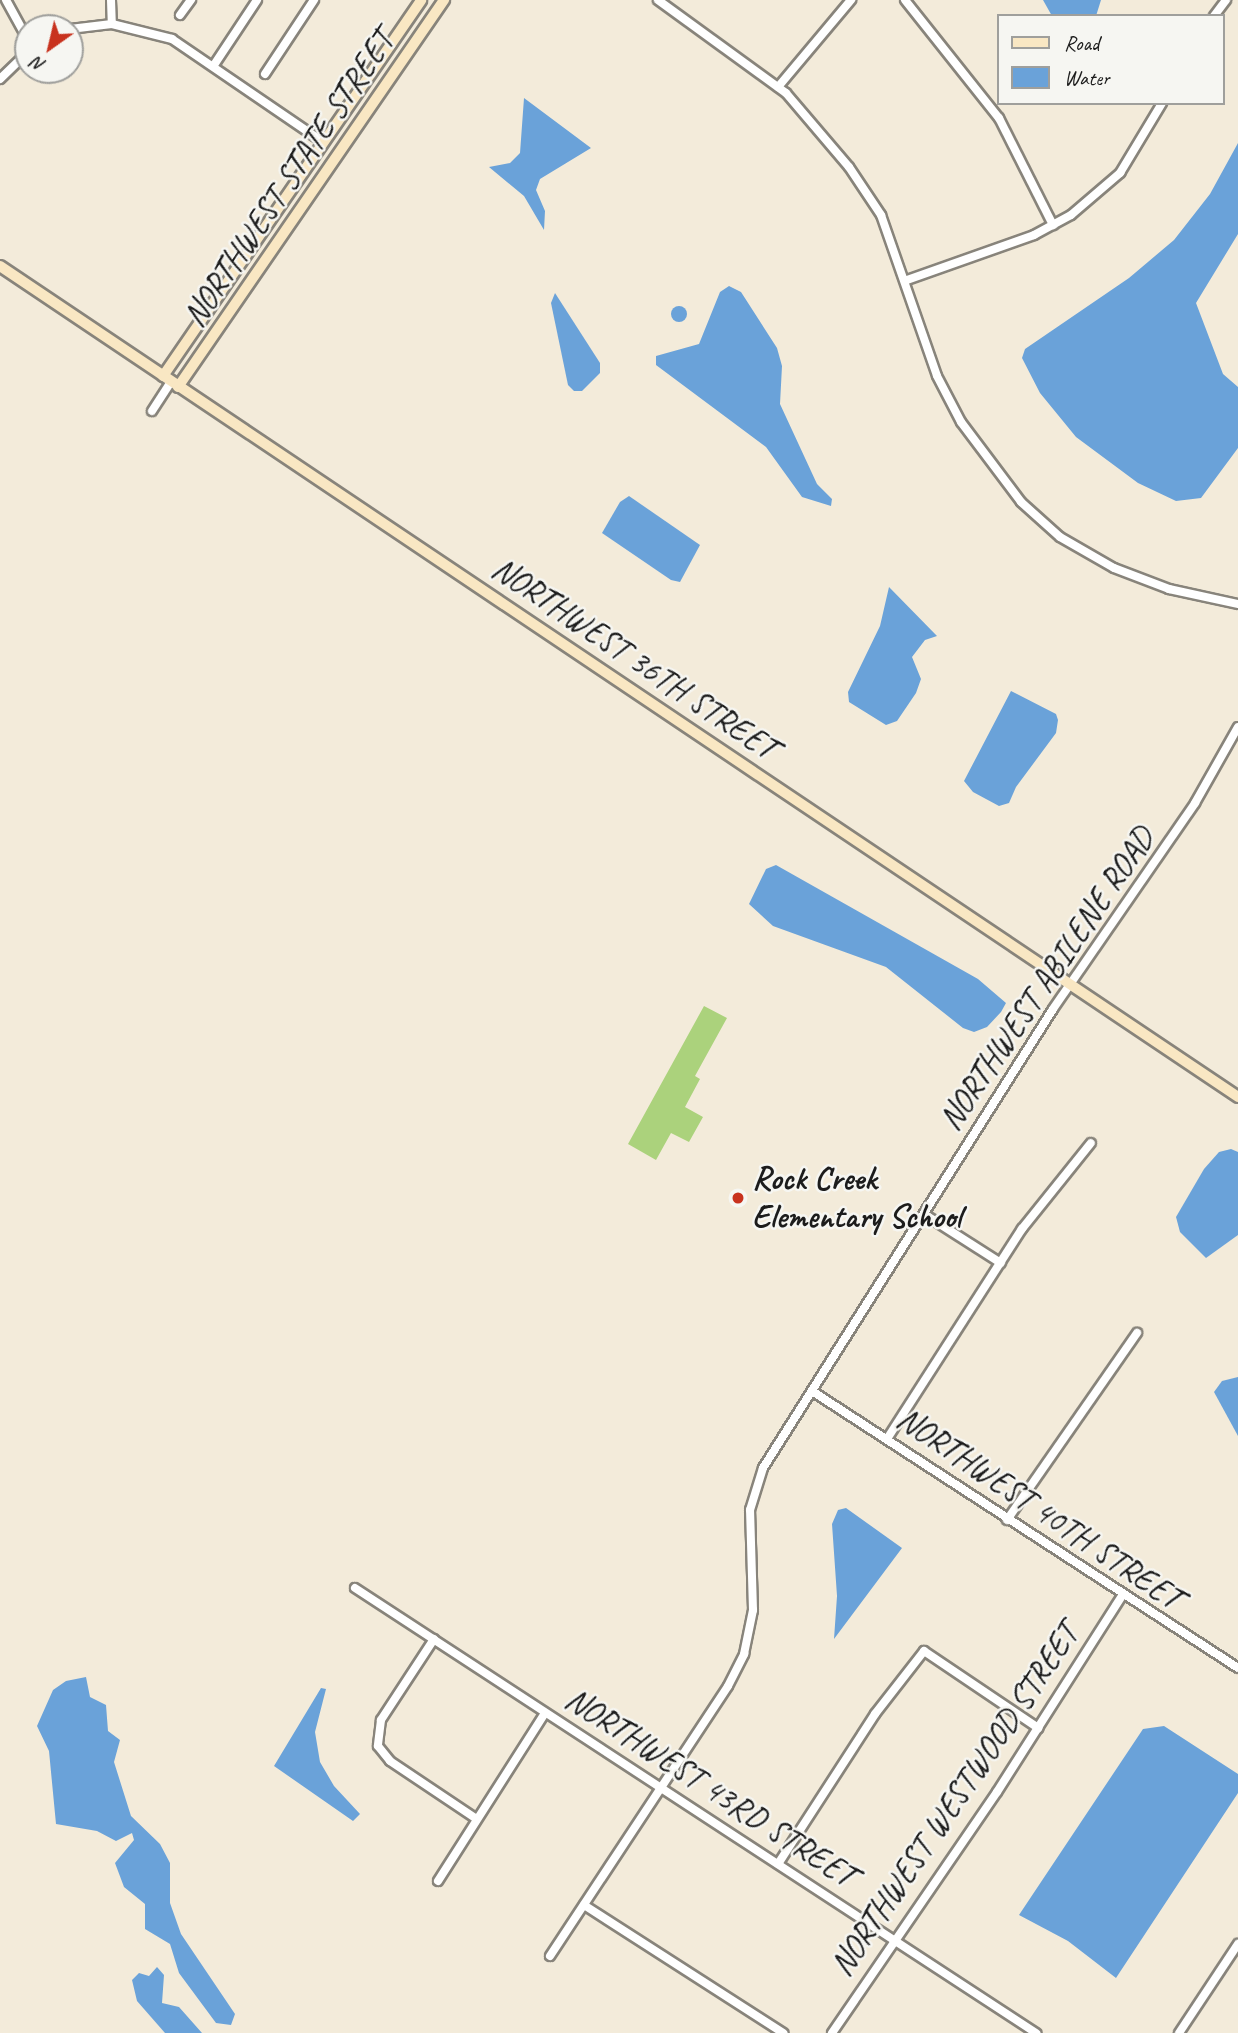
<!DOCTYPE html>
<html>
<head>
<meta charset="utf-8">
<style>
  body { margin:0 }
  #map { position:relative; width:1238px; height:2033px; overflow:hidden; background:#f3ebda; font-family:Caveat,sans-serif }
  div>[style] { position:absolute }
  .green>* { inset:0; background:#abd27c }
  .water>* { inset:0; background:#6aa2d9 }
  .round { border-radius:50% }
  .roads { filter:drop-shadow(2px 0 #88847b) drop-shadow(-2px 0 #88847b) drop-shadow(0 2px #88847b) drop-shadow(0 -2px #88847b) }
  .street>* { height:8px; margin:-4px; padding:0 4px; transform-origin:4px; border-radius:4px; background:#fff }
  .secondary>* { height:10px; margin:-5px; padding:0 5px; transform-origin:5px; border-radius:5px; background:#f9e7c3 }
  .dots>* { width:19px; height:19px; translate:-50% -50%; box-sizing:border-box; border:4px solid #f6f6f2; border-radius:50% }
  span { translate:-50% -50%; white-space:nowrap; text-align:center; line-height:1.15; -webkit-text-stroke:5px #f6f6f2; paint-order:stroke }
  .street-label { font-size:33px; color:#1c1c1c }
  .poi-label { font-size:33px; color:#1c1c1c; font-weight:700 }
  .left { translate:0 -50%; text-align:left }
  .legend { position:absolute; left:997px; top:14px; width:228px; height:91px; box-sizing:border-box; background:#f6f6f2; border:2px solid #9f9f9c; margin:0; padding:9px 12px; list-style:none; font-size:21px; color:#1c1c1c }
  .legend li { display:flex; align-items:center; gap:14px; height:35px }
  .legend b { width:35px; border:2px solid #9f9f9c }
  .north { position:absolute; left:14px; top:14px; width:70px; height:70px; box-sizing:border-box; background:#f6f6f2; border:2px solid #9f9f9c; border-radius:50%; rotate:214deg; font-size:19px; font-weight:700; line-height:28px; text-align:center; color:#1c1c1c }
  .north::after { content:''; display:block; margin:auto; width:24px; height:32px; background:#c8321e; clip-path:polygon(50% 0,100% 100%,50% 72%,0 100%) }
</style>
</head>
<body>
<div id="map">
  <div class="green">
    <i style="clip-path:polygon(704px 1006px,727px 1018px,695px 1076px,700px 1079px,685px 1107px,703px 1117px,689px 1142px,671px 1133px,656px 1160px,628px 1144px)"></i>
  </div>
  <div class="water">
    <i style="clip-path:polygon(1043px 0,1101px 0,1096px 16px,1052px 16px)"></i>
    <i style="clip-path:polygon(524px 98px,591px 148px,540px 179px,536px 190px,545px 211px,544px 230px,524px 196px,489px 167px,510px 163px,520px 153px)"></i>
    <i style="clip-path:polygon(1238px 143px,1238px 234px,1196px 303px,1223px 374px,1238px 387px,1238px 448px,1201px 498px,1176px 501px,1138px 483px,1076px 437px,1040px 393px,1022px 358px,1025px 349px,1129px 278px,1174px 240px,1210px 194px)"></i>
    <i style="clip-path:polygon(729px 286px,741px 292px,777px 348px,782px 366px,780px 404px,817px 484px,832px 499px,831px 506px,802px 497px,766px 447px,656px 365px,656px 356px,699px 344px,720px 292px)"></i>
    <i style="clip-path:polygon(555px 293px,600px 363px,600px 373px,582px 391px,574px 391px,568px 385px,551px 303px)"></i>
    <i class="round" style="left:671px;top:306px;width:16px;height:16px"></i>
    <i style="clip-path:polygon(629px 496px,700px 545px,680px 582px,671px 580px,602px 533px,620px 502px)"></i>
    <i style="clip-path:polygon(889px 587px,937px 636px,925px 640px,912px 657px,921px 679px,916px 693px,897px 721px,886px 725px,849px 702px,848px 692px,880px 626px)"></i>
    <i style="clip-path:polygon(1011px 691px,1056px 714px,1058px 720px,1056px 733px,1016px 787px,1009px 803px,999px 806px,973px 792px,964px 781px)"></i>
    <i style="clip-path:polygon(776px 865px,978px 979px,1006px 1003px,1001px 1012px,987px 1027px,974px 1032px,963px 1028px,886px 967px,773px 926px,749px 904px,766px 869px)"></i>
    <i style="clip-path:polygon(1231px 1149px,1238px 1152px,1238px 1235px,1206px 1258px,1180px 1232px,1176px 1217px,1204px 1169px,1219px 1152px)"></i>
    <i style="clip-path:polygon(1238px 1377px,1238px 1436px,1214px 1392px,1222px 1381px)"></i>
    <i style="clip-path:polygon(846px 1508px,902px 1548px,834px 1639px,837px 1596px,832px 1524px,838px 1510px)"></i>
    <i style="clip-path:polygon(86px 1677px,90px 1697px,106px 1705px,108px 1731px,120px 1740px,114px 1762px,131px 1816px,160px 1844px,170px 1863px,170px 1903px,181px 1934px,235px 2014px,231px 2025px,216px 2023px,179px 1973px,170px 1944px,145px 1929px,145px 1904px,124px 1887px,115px 1863px,134px 1840px,132px 1833px,116px 1841px,97px 1831px,56px 1824px,49px 1751px,37px 1726px,53px 1690px,66px 1681px)"></i>
    <i style="clip-path:polygon(321px 1688px,326px 1689px,315px 1732px,320px 1762px,334px 1786px,360px 1814px,353px 1821px,274px 1766px)"></i>
    <i style="clip-path:polygon(1164px 1726px,1238px 1774px,1238px 1793px,1116px 1978px,1068px 1941px,1019px 1915px,1143px 1729px)"></i>
    <i style="clip-path:polygon(157px 1967px,164px 1975px,162px 2003px,179px 2007px,202px 2033px,165px 2033px,137px 2001px,132px 1980px,139px 1973px,149px 1976px)"></i>
  </div>
  <div class="roads">
    <div class="street">
      <i style="left:6px;top:0;width:46px;rotate:61.2deg"></i>
      <i style="left:111px;top:0;width:24px;rotate:88deg"></i>
      <i style="left:658px;top:0;width:158px;rotate:36deg"></i>
      <i style="left:786px;top:93px;width:97px;rotate:49.6deg"></i>
      <i style="left:849px;top:167px;width:58px;rotate:56.3deg"></i>
      <i style="left:881px;top:215px;width:170px;rotate:70.8deg"></i>
      <i style="left:937px;top:376px;width:52px;rotate:62.4deg"></i>
      <i style="left:961px;top:422px;width:100px;rotate:53.1deg"></i>
      <i style="left:1021px;top:502px;width:52px;rotate:41.9deg"></i>
      <i style="left:1060px;top:537px;width:62px;rotate:29.9deg"></i>
      <i style="left:1114px;top:568px;width:59px;rotate:20.9deg"></i>
      <i style="left:1169px;top:589px;width:71px;rotate:12.3deg"></i>
      <i style="left:905px;top:0;width:151px;rotate:51.5deg"></i>
      <i style="left:999px;top:118px;width:120px;rotate:63.2deg"></i>
      <i style="left:180px;top:15px;width:19px;rotate:-54deg"></i>
      <i style="left:1214px;top:16px;width:20px;rotate:-53deg"></i>
      <i style="left:70px;top:29px;width:42px;rotate:-6.8deg"></i>
      <i style="left:112px;top:24px;width:62px;rotate:14deg"></i>
      <i style="left:172px;top:39px;width:183px;rotate:34.3deg"></i>
      <i style="left:214px;top:65px;width:78px;rotate:-56.5deg"></i>
      <i style="left:265px;top:74px;width:89px;rotate:-56.5deg"></i>
      <i style="left:0;top:79px;width:39px;rotate:-44deg"></i>
      <i style="left:778px;top:87px;width:114px;rotate:-50deg"></i>
      <i style="left:907px;top:280px;width:135px;rotate:-19.5deg"></i>
      <i style="left:1034px;top:235px;width:42px;rotate:-28.4deg"></i>
      <i style="left:1071px;top:215px;width:65px;rotate:-40.6deg"></i>
      <i style="left:1120px;top:173px;width:82px;rotate:-59deg"></i>
      <i style="left:152px;top:411px;width:35px;rotate:-57deg"></i>
      <i style="left:924px;top:1214px;width:91px;rotate:32.5deg"></i>
      <i style="left:812px;top:1391px;width:508px;rotate:33.03deg"></i>
      <i style="left:887px;top:1439px;width:250px;rotate:-57.3deg"></i>
      <i style="left:1022px;top:1229px;width:110px;rotate:-51.3deg"></i>
      <i style="left:1007px;top:1520px;width:228px;rotate:-55.2deg"></i>
      <i style="left:355px;top:1588px;width:814px;rotate:33.16deg"></i>
      <i style="left:434px;top:1639px;width:97px;rotate:123.2deg"></i>
      <i style="left:381px;top:1720px;width:26px;rotate:97deg"></i>
      <i style="left:378px;top:1746px;width:19px;rotate:51deg"></i>
      <i style="left:390px;top:1761px;width:102px;rotate:33.8deg"></i>
      <i style="left:778px;top:1864px;width:179px;rotate:-57.1deg"></i>
      <i style="left:875px;top:1714px;width:80px;rotate:-52.1deg"></i>
      <i style="left:924px;top:1651px;width:138px;rotate:34deg"></i>
      <i style="left:438px;top:1881px;width:199px;rotate:-57.5deg"></i>
      <i style="left:584px;top:1905px;width:237px;rotate:32.7deg"></i>
      <i style="left:550px;top:1956px;width:323px;rotate:-56.6deg"></i>
      <i style="left:728px;top:1686px;width:36px;rotate:-63deg"></i>
      <i style="left:744px;top:1654px;width:45px;rotate:-78.4deg"></i>
      <i style="left:753px;top:1610px;width:100px;rotate:-91.7deg"></i>
      <i style="left:750px;top:1510px;width:44px;rotate:-72.8deg"></i>
      <i style="left:763px;top:1468px;width:543px;rotate:-57.71deg"></i>
      <i style="left:1053px;top:1009px;width:250px;rotate:-55.4deg"></i>
      <i style="left:1195px;top:803px;width:87px;rotate:-60.5deg"></i>
      <i style="left:832px;top:2033px;width:292px;rotate:-55.6deg"></i>
      <i style="left:997px;top:1792px;width:232px;rotate:-57.5deg"></i>
      <i style="left:1179px;top:2033px;width:107px;rotate:-56.5deg"></i>
    </div>
    <div class="secondary">
      <i style="left:0;top:266px;width:1491px;rotate:33.87deg"></i>
      <i style="left:163px;top:376px;width:456px;rotate:-55.5deg"></i>
      <i style="left:178px;top:387px;width:470px;rotate:-55.5deg"></i>
    </div>
  </div>
  <div class="dots">
    <i style="left:738px;top:1198px;background:#c8321e"></i>
  </div>
  <div class="street-label">
    <span style="left:289px;top:179px;rotate:-56deg">NORTHWEST STATE STREET</span>
    <span style="left:634px;top:659px;rotate:34deg">NORTHWEST 36TH STREET</span>
    <span style="left:1047px;top:979px;rotate:-56deg">NORTHWEST ABILENE ROAD</span>
    <span style="left:1039px;top:1509px;rotate:34deg">NORTHWEST 40TH STREET</span>
    <span style="left:710px;top:1788px;rotate:33deg">NORTHWEST 43RD STREET</span>
    <span style="left:955px;top:1800px;rotate:-56deg">NORTHWEST WESTWOOD STREET</span>
  </div>
  <div class="poi-label">
    <span class="left" style="left:752px;top:1198px">Rock Creek<br>Elementary School</span>
  </div>
  <ul class="legend">
  <li><b style="height:9px;background:#f9e7c3"></b>Road</li>
  <li><b style="height:19px;background:#6aa2d9"></b>Water</li>
  </ul>
  <div class="north">N</div>
</div>
</body>
</html>
